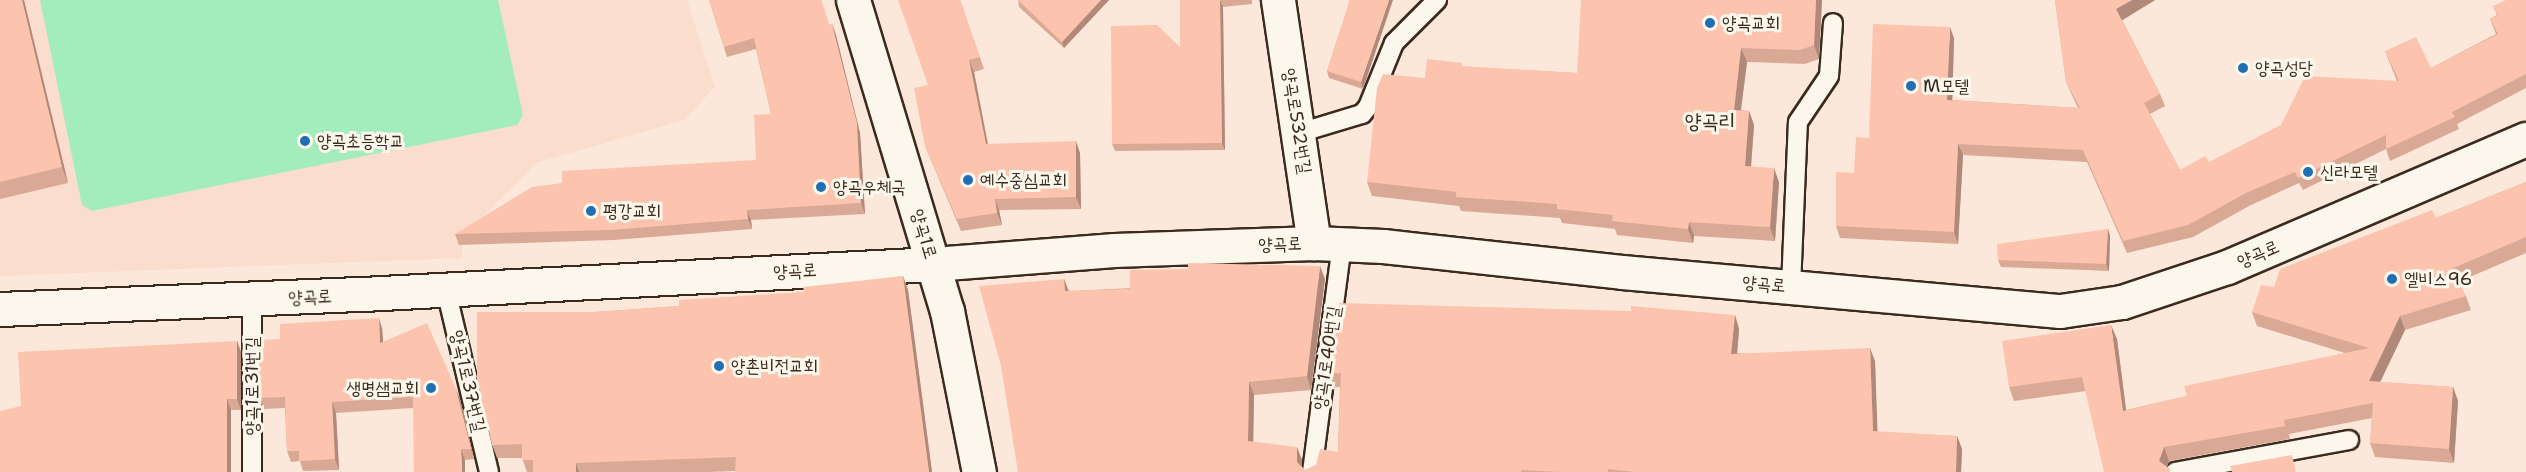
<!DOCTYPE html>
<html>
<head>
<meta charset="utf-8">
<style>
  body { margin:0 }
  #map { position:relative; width:2526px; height:472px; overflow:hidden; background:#fbe8da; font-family:"Shantell Sans","Poor Story",sans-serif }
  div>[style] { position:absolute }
  .built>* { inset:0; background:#fbddcd }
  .green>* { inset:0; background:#a3ecbb }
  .roads { filter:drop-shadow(2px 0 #3b2a1e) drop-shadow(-2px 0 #3b2a1e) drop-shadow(0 2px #3b2a1e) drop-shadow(0 -2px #3b2a1e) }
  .lane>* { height:18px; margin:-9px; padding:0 9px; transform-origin:9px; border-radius:9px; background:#fbf7ec }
  .street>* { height:33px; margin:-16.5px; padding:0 16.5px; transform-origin:16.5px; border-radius:16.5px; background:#fbf7ec }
  .secondary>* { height:33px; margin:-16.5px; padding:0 16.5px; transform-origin:16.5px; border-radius:16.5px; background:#fbf7ec }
  .wall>* { inset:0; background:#d9a996 }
  .shaded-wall>* { inset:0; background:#b0897a }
  .building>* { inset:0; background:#fcc4af }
  .dots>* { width:16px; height:16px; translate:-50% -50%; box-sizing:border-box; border:3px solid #fbf7ec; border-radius:50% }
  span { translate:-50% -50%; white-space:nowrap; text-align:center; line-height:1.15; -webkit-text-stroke:6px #fbf7ec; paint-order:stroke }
  .poi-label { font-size:18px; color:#3b2a1e }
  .left { translate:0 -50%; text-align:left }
  .right { translate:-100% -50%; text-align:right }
  .street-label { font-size:18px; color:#3b2a1e }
  .quarter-label { font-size:21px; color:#3b2a1e }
</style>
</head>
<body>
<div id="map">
  <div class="built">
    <i style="clip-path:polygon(0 0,687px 0,715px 87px,684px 120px,536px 163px,462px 238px,462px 258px,0 276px)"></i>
  </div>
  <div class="green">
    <i style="clip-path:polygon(40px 0,498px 0,523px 115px,517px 125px,92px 211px,82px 205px)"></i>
  </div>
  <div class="roads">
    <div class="lane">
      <i style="left:1299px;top:133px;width:66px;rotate:-16.8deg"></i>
      <i style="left:1362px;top:114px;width:9px;rotate:-49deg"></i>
      <i style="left:1368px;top:107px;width:69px;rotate:-67.9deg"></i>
      <i style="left:1394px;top:43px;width:61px;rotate:-45deg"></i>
      <i style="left:1791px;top:287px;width:165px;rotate:-87.6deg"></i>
      <i style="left:1798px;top:122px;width:55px;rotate:-56deg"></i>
      <i style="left:1829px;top:76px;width:53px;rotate:-85.7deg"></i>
      <i style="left:446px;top:290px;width:187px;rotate:76.7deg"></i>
      <i style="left:252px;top:472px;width:173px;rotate:-90deg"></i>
      <i style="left:1312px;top:472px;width:230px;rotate:-82.5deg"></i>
      <i style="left:2175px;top:472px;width:177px;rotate:-10.4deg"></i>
    </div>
    <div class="street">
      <i style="left:1278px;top:0;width:246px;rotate:81.6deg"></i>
    </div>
    <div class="secondary">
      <i style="left:853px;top:0;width:325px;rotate:73.2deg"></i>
      <i style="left:947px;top:311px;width:164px;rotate:78.8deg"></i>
      <i style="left:0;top:309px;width:363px;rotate:-2.4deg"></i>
      <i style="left:363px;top:294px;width:571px;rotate:-3.01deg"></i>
      <i style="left:933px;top:264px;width:182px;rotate:-4.4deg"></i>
      <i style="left:1114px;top:250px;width:200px;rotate:-2deg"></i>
      <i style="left:1314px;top:243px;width:69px;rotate:2.5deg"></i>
      <i style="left:1383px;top:246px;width:240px;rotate:6.2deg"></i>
      <i style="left:1622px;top:272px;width:440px;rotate:5.1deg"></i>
      <i style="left:2060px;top:311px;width:63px;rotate:-8.3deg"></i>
      <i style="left:2122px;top:302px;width:111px;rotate:-18.4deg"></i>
      <i style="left:2227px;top:267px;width:325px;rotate:-23.2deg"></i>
    </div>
  </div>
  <div class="wall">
    <i style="clip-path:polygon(0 0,24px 0,68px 183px,0 199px)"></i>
    <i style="clip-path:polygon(709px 0,821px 0,829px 25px,832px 24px,836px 35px,860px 133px,865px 214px,751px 220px,752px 229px,614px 240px,459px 245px,455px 234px,756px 160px,771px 114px,756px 49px,727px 57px)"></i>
    <i style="clip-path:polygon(960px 0,984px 69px,974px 72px,988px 144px,1080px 153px,1081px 209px,999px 210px,1002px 225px,961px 231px,925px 146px,928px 85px)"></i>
    <i style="clip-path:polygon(1018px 0,1109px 0,1064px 48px,1019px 7px)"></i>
    <i style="clip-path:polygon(1180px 0,1252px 0,1252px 4px,1223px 7px,1225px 150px,1115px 151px,1112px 144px,1180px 47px)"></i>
    <i style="clip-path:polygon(1350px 0,1363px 89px,1329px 78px,1327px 71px)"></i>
    <i style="clip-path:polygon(1822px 0,1819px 59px,1805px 64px,1747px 62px,1741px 110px,1749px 111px,1754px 125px,1751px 166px,1779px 182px,1775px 241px,1694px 236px,1693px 243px,1617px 235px,1615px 229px,1562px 223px,1560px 218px,1461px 211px,1459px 206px,1372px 196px,1367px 182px,1425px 78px,1463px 67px,1577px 73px)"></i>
    <i style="clip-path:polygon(2055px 0,2155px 0,2122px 20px,2160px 94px,2165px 106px,2150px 114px,2180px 170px,2209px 162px,2397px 81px,2385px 51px,2431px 68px,2496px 34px,2490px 19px,2497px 15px,2493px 6px,2526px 0,2526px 88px,2457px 124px,2459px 129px,2390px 161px,2386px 149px,2303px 190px,2299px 183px,2251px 205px,2193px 237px,2127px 253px,2087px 162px,1963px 155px,1958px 244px,1840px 238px,1836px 226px,1854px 173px,1869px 138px,1954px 38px,1952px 100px,2078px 108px,2071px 93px,2066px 82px)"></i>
    <i style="clip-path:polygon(2526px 182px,2526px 253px,2458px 282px,2466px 296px,2471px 310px,2405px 330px,2380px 382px,2453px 387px,2458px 401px,2454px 463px,2375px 457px,2370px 443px,2372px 418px,2289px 434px,2290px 439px,2169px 461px,2167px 467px,2086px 391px,2014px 401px,2009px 387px,2117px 339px,2126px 410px,2187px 396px,2345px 353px,2257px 326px,2252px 312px,2274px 287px,2436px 218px)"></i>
    <i style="clip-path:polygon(2108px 229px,2110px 236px,2109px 271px,2001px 267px,1998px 260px)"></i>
    <i style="clip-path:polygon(903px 276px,908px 290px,932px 472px,735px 472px,735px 471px,709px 472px,527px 472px,522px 458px,497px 458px,492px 445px,595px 312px,679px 306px,804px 292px)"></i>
    <i style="clip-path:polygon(1064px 279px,1069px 291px,1325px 279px,1311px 390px,1254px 395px,1253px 442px,1302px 460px,1302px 467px,1305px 470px,1316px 465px,1338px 452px,1340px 387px,1334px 387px,1330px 374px,1735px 315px,1739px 329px,1737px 353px,1875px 361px,1877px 432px,1957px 436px,1962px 449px,1961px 472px,1018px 472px)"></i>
    <i style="clip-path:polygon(382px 328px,383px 342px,456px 389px,460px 399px,474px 459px,465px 460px,413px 408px,336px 413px,339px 470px,303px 471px,300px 461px,291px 462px,287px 451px,285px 408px,263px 409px,259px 398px,280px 339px)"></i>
    <i style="clip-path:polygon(237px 341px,241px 352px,241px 410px,21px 406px)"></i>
  </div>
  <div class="shaded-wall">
    <i style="clip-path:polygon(22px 0,24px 0,68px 183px,62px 167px)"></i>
    <i style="clip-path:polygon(1101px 0,1109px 0,1064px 48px,1062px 42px)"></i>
    <i style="clip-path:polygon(1220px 0,1223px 7px,1225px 150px,1222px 143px)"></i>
    <i style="clip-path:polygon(1389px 0,1393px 0,1363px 89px,1361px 82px)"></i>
    <i style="clip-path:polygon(1816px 0,1822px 0,1819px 59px,1814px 45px)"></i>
    <i style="clip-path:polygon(2132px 0,2155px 0,2121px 21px,2116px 9px)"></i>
    <i style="clip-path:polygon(832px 24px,836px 35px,860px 133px,865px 214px,861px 203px)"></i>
    <i style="clip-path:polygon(1950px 27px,1954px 38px,1952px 111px,1947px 100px)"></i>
    <i style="clip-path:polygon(1741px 48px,1747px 62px,1739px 124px,1734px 110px)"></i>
    <i style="clip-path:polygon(969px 60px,974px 72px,990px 156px,986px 144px)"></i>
    <i style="clip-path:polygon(1749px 111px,1754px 125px,1750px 180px,1745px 166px)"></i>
    <i style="clip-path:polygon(1076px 141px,1080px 153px,1081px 209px,1076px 197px)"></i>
    <i style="clip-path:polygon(1958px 144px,1963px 155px,1958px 244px,1954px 232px)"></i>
    <i style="clip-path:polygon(1774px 168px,1779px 182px,1775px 241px,1770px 227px)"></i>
    <i style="clip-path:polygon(995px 199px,999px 210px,1002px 225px,997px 213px)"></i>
    <i style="clip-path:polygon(747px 210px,751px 220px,752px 229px,748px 219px)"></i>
    <i style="clip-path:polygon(1689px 222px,1694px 236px,1693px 243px,1688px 229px)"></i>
    <i style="clip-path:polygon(2108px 229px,2110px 236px,2109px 271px,2106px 264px)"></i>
    <i style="clip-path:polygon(1320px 266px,1325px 279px,1311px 390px,1307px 376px)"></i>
    <i style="clip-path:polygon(903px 276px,908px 290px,932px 472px,929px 472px)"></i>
    <i style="clip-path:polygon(1064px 279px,1069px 293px,1065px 291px)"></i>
    <i style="clip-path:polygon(1735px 315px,1739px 329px,1736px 367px,1731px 354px)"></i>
    <i style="clip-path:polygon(2400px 316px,2405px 330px,2374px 395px,2369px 381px)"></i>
    <i style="clip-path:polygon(379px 318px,382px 328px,384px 354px,380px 343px)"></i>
    <i style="clip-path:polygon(2111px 325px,2117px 339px,2128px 425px,2123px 411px)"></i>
    <i style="clip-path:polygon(237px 341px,241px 352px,241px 410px,237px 399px)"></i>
    <i style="clip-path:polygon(1870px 348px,1875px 361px,1878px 445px,1873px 431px)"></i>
    <i style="clip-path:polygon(1249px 382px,1254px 395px,1253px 455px,1248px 441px)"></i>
    <i style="clip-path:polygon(2453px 387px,2458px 401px,2454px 463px,2449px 449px)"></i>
    <i style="clip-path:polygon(456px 389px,460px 399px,474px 459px,471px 449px)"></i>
    <i style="clip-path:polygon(227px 399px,231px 410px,231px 472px,227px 472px)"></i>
    <i style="clip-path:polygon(332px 402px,336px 413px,339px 470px,335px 459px)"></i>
    <i style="clip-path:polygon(1957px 436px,1962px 449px,1961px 472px,1956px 472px)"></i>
    <i style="clip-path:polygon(1297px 447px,1302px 460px,1302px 472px,1297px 462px)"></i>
    <i style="clip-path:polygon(2164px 447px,2169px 461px,2165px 472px,2159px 461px)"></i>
    <i style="clip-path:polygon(461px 449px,465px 460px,465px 472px,462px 472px)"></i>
    <i style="clip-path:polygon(576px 463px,579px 472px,576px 472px)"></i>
  </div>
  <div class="building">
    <i style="clip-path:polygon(0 0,22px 0,62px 167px,0 182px)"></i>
    <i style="clip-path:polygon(709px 0,821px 0,829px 25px,832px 24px,857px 123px,861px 203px,747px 210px,748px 219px,610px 230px,455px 234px,532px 187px,562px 183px,562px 171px,756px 160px,754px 115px,771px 114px,754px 38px,724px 47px)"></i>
    <i style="clip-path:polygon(898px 0,960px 0,980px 57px,969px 60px,986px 144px,1076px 141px,1076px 197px,995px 199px,997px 213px,957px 219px,925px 146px,914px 88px,928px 85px)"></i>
    <i style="clip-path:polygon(1018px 0,1101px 0,1062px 42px)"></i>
    <i style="clip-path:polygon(1180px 0,1220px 0,1222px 143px,1112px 144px,1111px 26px,1157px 25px,1180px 47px)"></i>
    <i style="clip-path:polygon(1350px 0,1389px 0,1361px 82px,1327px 71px)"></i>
    <i style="clip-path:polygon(1581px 0,1816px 0,1814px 45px,1800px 50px,1741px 48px,1734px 110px,1749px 111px,1745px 166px,1774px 168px,1770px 227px,1689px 222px,1688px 229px,1612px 221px,1613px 215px,1557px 209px,1557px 204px,1456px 197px,1456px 192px,1367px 182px,1377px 88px,1383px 74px,1425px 78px,1427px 59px,1462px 63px,1462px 66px,1577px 73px)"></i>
    <i style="clip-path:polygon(2055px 0,2132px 0,2116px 9px,2160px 94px,2144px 103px,2180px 170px,2205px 156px,2209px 162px,2281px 125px,2305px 76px,2399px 81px,2385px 51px,2416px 37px,2431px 68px,2498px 34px,2490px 19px,2498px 15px,2493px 6px,2506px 0,2526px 0,2526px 74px,2452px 112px,2455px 117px,2386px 149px,2386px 135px,2298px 178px,2295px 172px,2246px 193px,2188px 225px,2123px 241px,2083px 150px,1958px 144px,1954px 232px,1836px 226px,1836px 172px,1854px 173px,1856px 137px,1869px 138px,1873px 24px,1950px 27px,1947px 100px,2080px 108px,2066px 82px)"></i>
    <i style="clip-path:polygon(2526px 182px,2526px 237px,2451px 269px,2466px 296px,2400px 316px,2369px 381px,2453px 387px,2449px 449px,2370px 443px,2373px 403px,2284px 420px,2285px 426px,2164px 447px,2159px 461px,2170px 469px,2170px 472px,2104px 472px,2082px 377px,2009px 387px,2002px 341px,2111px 325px,2123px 411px,2187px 396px,2184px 386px,2369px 348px,2252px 312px,2261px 285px,2274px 287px,2280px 269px,2432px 210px,2436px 218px)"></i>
    <i style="clip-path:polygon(2108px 229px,2106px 264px,1998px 260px,1997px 244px)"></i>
    <i style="clip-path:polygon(1188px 263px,1320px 266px,1307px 376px,1249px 382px,1248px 441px,1297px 447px,1297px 462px,1305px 470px,1316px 465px,1320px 449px,1338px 452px,1341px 373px,1330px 374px,1339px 303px,1631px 311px,1631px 306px,1735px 315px,1731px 354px,1870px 348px,1873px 431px,1957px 436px,1956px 472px,1636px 472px,1608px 469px,1608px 472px,1559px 472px,1521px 470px,1521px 472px,1018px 472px,1001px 366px,979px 286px,1064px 279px,1065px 291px,1130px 289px,1130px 270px,1188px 269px)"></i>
    <i style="clip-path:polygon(903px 276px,929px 472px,735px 472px,736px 457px,576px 463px,576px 472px,533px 472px,533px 460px,522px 460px,522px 444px,492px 445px,477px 380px,477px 312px,595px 312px,679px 306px,679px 300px,804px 292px,803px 287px)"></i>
    <i style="clip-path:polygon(379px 318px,380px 343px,427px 323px,456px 389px,471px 449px,461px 449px,462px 472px,414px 472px,413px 397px,332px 402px,335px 459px,299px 461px,299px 451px,287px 451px,285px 397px,259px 398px,259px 340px,280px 339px,280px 324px)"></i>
    <i style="clip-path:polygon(237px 341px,237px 399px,227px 399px,227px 472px,0 472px,0 411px,21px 406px,18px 352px)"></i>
    <i style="clip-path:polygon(2292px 455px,2296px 472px,2232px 472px,2230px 466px)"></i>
  </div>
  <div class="dots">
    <i style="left:1710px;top:23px;background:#1f6fb2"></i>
    <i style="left:2243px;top:68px;background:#1f6fb2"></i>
    <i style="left:1911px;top:86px;background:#1f6fb2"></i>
    <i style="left:305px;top:141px;background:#1f6fb2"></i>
    <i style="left:2308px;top:172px;background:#1f6fb2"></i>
    <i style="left:968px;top:180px;background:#1f6fb2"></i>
    <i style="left:821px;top:187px;background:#1f6fb2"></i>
    <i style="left:591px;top:211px;background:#1f6fb2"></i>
    <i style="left:2392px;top:279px;background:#1f6fb2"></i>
    <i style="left:719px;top:366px;background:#1f6fb2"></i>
    <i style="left:431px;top:388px;background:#1f6fb2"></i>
  </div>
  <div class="poi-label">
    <span class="left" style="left:1722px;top:23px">양곡교회</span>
    <span class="left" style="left:2255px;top:68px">양곡성당</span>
    <span class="left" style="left:1923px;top:86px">M모텔</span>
    <span class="left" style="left:317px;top:141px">양곡초등학교</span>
    <span class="left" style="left:2320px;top:172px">신라모텔</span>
    <span class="left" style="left:980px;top:180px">예수중심교회</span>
    <span class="left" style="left:833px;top:187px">양곡우체국</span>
    <span class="left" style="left:603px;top:211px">평강교회</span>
    <span class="left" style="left:2404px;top:279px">엘비스96</span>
    <span class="left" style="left:731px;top:366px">양촌비전교회</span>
    <span class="right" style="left:419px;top:388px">생명샘교회</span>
  </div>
  <div class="street-label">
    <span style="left:1297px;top:121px;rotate:81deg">양곡로532번길</span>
    <span style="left:924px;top:234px;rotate:73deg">양곡1로</span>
    <span style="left:1280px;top:244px;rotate:-2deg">양곡로</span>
    <span style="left:2258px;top:254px;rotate:-23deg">양곡로</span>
    <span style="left:795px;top:271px;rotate:-3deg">양곡로</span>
    <span style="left:1764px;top:284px;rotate:5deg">양곡로</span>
    <span style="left:310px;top:297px;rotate:-3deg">양곡로</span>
    <span style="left:1327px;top:358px;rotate:-82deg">양곡1로40번길</span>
    <span style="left:468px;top:381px;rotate:77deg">양곡1로37번길</span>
    <span style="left:252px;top:386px;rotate:-90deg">양곡1로31번길</span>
  </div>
  <div class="quarter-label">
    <span style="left:1710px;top:121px">양곡리</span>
  </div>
</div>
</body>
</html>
